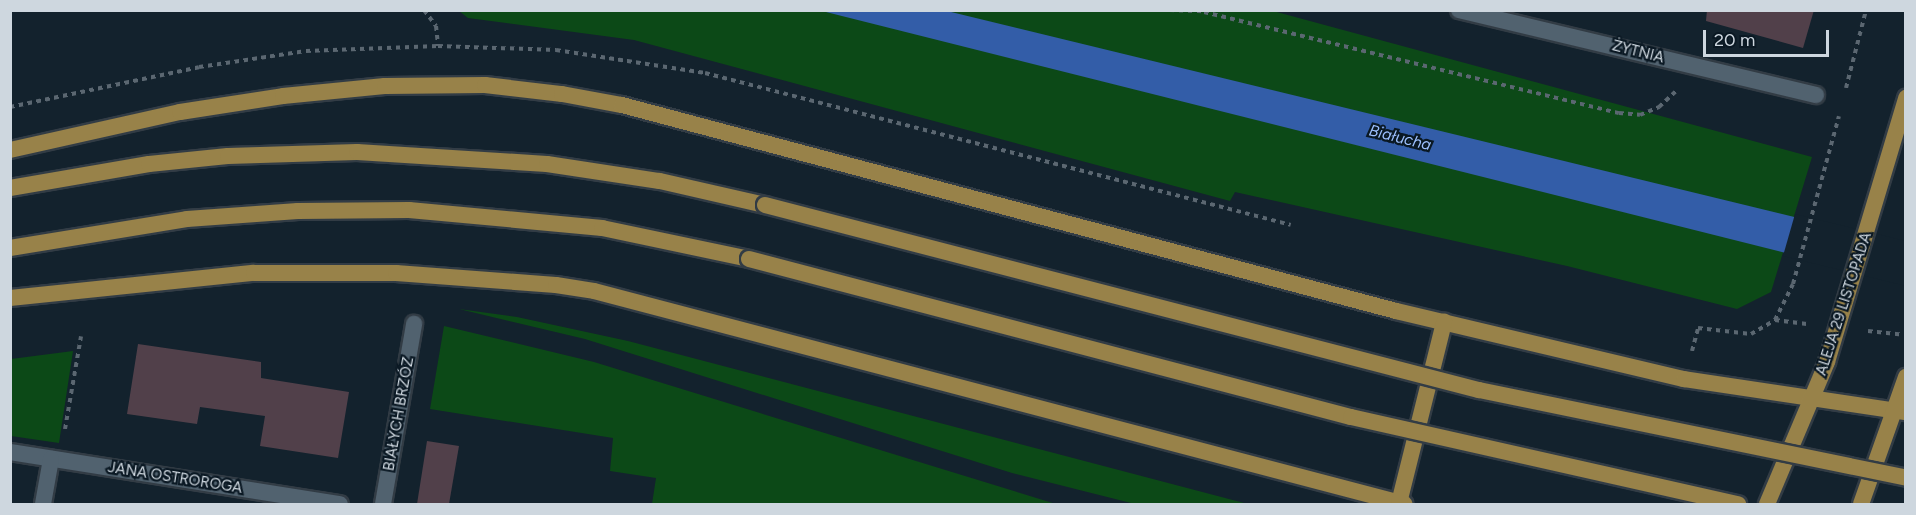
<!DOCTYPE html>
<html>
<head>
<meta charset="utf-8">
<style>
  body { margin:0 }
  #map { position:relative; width:1916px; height:515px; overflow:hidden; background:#13222d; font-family:Figtree,sans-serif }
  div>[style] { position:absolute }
  .green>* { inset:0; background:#0c4917 }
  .water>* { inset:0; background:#335da8 }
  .pier>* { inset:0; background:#13222d }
  .building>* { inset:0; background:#51404a }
  .path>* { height:4px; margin-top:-2px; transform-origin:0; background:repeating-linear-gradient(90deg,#5b6771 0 4.5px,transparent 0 9px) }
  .roads { filter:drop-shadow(2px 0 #323c45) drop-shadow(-2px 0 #323c45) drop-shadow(0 2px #323c45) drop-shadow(0 -2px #323c45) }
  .minor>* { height:16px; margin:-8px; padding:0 8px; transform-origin:8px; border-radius:8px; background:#51626f }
  .primary>* { height:16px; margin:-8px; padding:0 8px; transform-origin:8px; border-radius:8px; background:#988249 }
  .bridges { filter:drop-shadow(2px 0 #323c45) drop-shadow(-2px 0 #323c45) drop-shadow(0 2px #323c45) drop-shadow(0 -2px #323c45) }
  .primary-bridge>* { height:16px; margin:-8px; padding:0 8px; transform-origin:8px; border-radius:8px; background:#988249 }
  span { translate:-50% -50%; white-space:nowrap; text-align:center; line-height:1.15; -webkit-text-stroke:4.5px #0a1823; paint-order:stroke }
  .street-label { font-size:15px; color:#ced7df }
  .water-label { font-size:16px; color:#9cbffd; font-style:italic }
  .frame { position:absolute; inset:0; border:12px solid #ced7df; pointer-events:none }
  .scale { position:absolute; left:1703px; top:30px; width:126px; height:27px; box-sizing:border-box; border:3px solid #ced7df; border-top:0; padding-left:8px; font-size:18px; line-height:21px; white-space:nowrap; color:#ced7df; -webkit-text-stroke:4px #0a1823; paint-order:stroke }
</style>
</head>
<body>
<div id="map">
  <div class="green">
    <i style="clip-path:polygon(459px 11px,1273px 11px,1812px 157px,1771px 292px,1737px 309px,1567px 266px,1235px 192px,1230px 201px,634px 40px,468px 18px)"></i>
    <i style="clip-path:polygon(459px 309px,517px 317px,628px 341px,1248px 504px,1135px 504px,1012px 473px,585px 339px)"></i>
    <i style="clip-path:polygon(444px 326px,594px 362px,1056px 504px,652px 504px,656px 478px,610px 471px,613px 438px,430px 409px)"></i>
    <i style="clip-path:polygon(73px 351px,59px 443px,11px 436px,11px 359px)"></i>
  </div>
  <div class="water">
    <i style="clip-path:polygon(822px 11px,947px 11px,1905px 244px,1905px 283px)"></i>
  </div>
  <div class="pier">
    <i style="clip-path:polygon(1795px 214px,1906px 241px,1906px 286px,1783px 256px)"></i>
  </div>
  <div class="building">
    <i style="clip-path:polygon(1707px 10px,1814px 10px,1803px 48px,1706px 21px)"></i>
    <i style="clip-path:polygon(138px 344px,261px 362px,261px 378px,349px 392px,338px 458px,260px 446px,265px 416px,200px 407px,197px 424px,127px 414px)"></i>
    <i style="clip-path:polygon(427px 441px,459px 446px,449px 504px,417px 504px)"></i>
  </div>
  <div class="path">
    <i style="left:424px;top:10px;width:20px;rotate:53deg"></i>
    <i style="left:436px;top:26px;width:20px;rotate:84deg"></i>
    <i style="left:1170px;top:10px;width:34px;rotate:2deg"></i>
    <i style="left:1204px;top:12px;width:427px;rotate:13.7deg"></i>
    <i style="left:1619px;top:113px;width:21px;rotate:5deg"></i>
    <i style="left:1640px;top:115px;width:21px;rotate:-23deg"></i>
    <i style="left:1659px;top:107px;width:23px;rotate:-43deg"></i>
    <i style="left:1846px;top:88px;width:81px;rotate:-75.6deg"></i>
    <i style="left:10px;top:107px;width:193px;rotate:-11.9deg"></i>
    <i style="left:199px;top:67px;width:108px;rotate:-8.5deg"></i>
    <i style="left:306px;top:51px;width:132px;rotate:-2.2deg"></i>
    <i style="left:438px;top:46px;width:118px;rotate:1.9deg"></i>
    <i style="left:556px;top:50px;width:151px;rotate:8.8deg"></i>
    <i style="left:705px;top:73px;width:605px;rotate:14.54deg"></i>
    <i style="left:1775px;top:320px;width:32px;rotate:7deg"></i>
    <i style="left:1868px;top:331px;width:38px;rotate:6deg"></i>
    <i style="left:1692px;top:351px;width:24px;rotate:-75deg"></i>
    <i style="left:1698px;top:328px;width:53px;rotate:6.5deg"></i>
    <i style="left:1751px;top:334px;width:28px;rotate:-30deg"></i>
    <i style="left:1775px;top:320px;width:40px;rotate:-63.4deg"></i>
    <i style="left:1793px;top:284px;width:174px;rotate:-74.7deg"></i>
    <i style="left:65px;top:429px;width:94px;rotate:-80.2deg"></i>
  </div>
  <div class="roads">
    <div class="minor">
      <i style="left:1459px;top:10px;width:367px;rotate:13.4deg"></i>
      <i style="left:10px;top:452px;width:334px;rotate:9deg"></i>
      <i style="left:43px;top:504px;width:46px;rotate:-79.9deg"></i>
      <i style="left:383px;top:504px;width:183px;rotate:-80.2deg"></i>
    </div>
    <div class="primary">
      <i style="left:10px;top:150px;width:174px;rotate:-12.6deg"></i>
      <i style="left:180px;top:112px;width:104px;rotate:-8.8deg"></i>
      <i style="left:283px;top:96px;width:102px;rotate:-5.6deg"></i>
      <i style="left:385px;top:86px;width:100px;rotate:-0.6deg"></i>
      <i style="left:485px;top:85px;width:78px;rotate:6.7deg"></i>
      <i style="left:562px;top:94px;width:61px;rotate:10.4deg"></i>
      <i style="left:622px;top:105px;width:801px;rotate:14.9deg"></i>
      <i style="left:1396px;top:311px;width:296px;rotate:13.3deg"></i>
      <i style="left:1684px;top:379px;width:224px;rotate:8.5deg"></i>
      <i style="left:10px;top:188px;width:141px;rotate:-9.8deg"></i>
      <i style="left:149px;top:164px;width:79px;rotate:-5.8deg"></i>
      <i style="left:228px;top:156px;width:129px;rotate:-1.8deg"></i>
      <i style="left:357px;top:152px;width:190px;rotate:3.6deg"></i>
      <i style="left:547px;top:164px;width:114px;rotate:8.6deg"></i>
      <i style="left:660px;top:181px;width:108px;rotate:12.9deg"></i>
      <i style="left:10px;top:248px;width:179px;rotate:-9.3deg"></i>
      <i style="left:187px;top:219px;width:111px;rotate:-4.1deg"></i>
      <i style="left:298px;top:211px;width:111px;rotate:-0.5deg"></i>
      <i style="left:409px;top:210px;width:194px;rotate:5.3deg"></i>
      <i style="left:602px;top:228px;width:150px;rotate:11.9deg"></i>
      <i style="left:10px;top:298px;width:245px;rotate:-5.9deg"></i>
      <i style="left:254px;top:273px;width:142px"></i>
      <i style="left:396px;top:273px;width:160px;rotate:4.3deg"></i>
      <i style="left:556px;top:285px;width:38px;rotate:9deg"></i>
      <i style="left:594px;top:291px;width:838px;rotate:14.73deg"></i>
      <i style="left:1399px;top:503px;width:187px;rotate:-76deg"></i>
      <i style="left:1767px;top:504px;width:154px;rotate:-67.1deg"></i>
      <i style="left:1827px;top:362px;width:276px;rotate:-73.3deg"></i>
      <i style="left:1861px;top:504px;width:135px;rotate:-70.5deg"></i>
    </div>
  </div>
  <div class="bridges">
    <div class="primary-bridge">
      <i style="left:765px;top:205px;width:738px;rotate:14.53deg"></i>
      <i style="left:1479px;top:390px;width:436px;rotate:11.6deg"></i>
      <i style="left:749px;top:259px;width:622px;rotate:14.71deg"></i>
      <i style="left:1351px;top:417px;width:397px;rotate:12.7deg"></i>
    </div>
  </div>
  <div class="street-label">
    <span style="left:1638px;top:52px;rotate:14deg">ŻYTNIA</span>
    <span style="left:1844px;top:304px;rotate:-72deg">ALEJA 29 LISTOPADA</span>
    <span style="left:399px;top:414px;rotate:-80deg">BIAŁYCH BRZÓZ</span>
    <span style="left:175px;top:478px;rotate:9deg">JANA OSTROROGA</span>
  </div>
  <div class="water-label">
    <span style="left:1400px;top:138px;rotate:14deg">Białucha</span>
  </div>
  <div class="frame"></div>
  <div class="scale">20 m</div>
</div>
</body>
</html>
